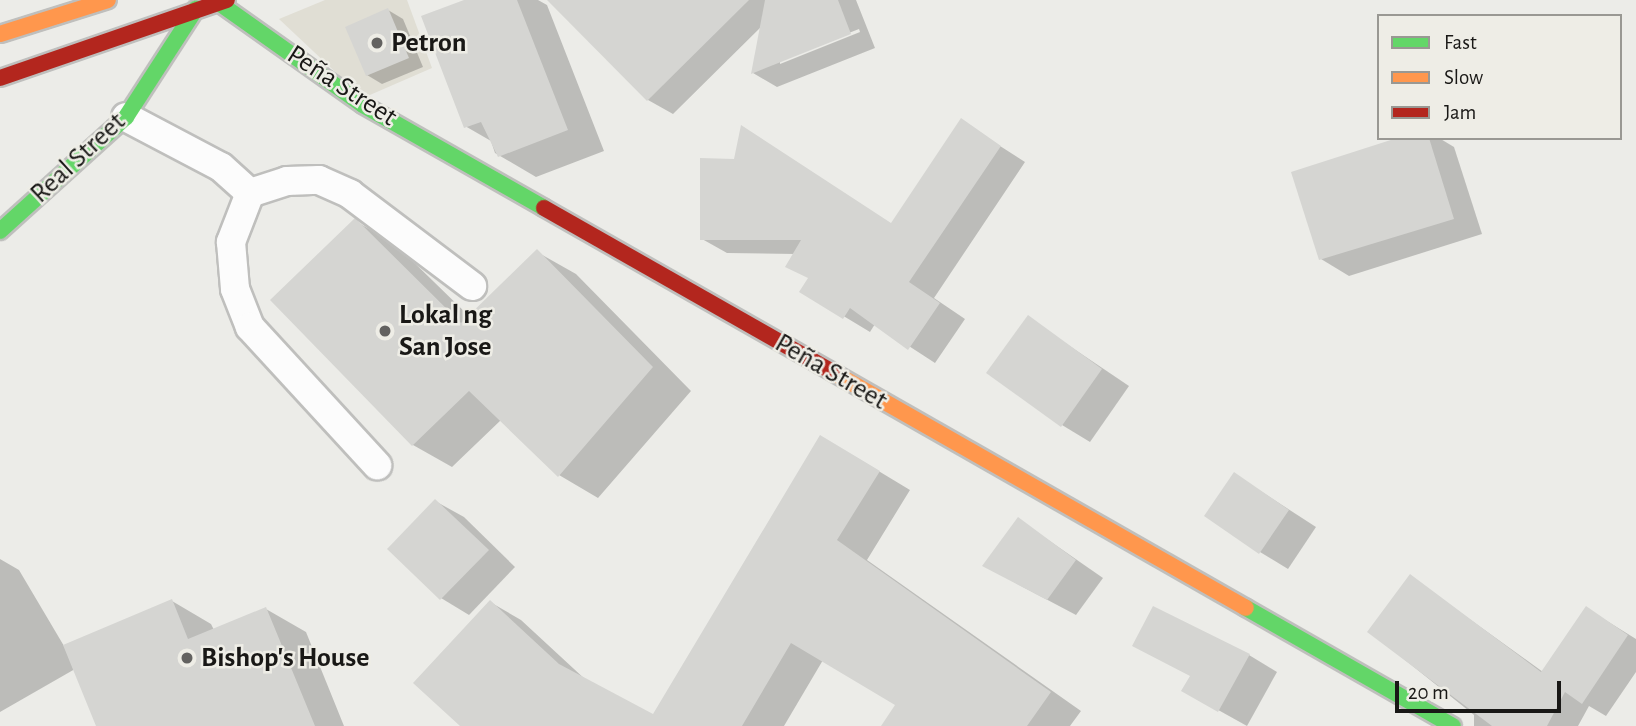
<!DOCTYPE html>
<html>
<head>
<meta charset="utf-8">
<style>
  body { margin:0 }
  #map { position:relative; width:1636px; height:726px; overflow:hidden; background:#ecece8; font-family:"Alegreya Sans",sans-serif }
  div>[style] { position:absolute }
  .built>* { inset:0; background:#e0ded4 }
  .shadow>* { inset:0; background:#0003 }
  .building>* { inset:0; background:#d5d5d2 }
  .roads { filter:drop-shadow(2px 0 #bfbfbd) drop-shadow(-2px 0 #bfbfbd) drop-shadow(0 2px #bfbfbd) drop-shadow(0 -2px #bfbfbd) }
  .lane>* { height:28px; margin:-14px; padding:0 14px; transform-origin:14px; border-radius:14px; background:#fcfcfc }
  .fast>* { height:16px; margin:-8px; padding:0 8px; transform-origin:8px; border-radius:8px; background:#63d668 }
  .slow>* { height:16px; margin:-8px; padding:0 8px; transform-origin:8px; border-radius:8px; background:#ff974d }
  .jam>* { height:16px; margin:-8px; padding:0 8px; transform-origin:8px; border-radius:8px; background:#b3261e }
  .dots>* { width:19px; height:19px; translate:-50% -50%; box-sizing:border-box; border:4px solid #eeede6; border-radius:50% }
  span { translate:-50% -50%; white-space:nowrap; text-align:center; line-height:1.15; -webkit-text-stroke:5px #eeede6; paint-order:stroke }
  .poi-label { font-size:28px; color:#191816; font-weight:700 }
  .left { translate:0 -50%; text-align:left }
  .street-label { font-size:28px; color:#191816 }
  .legend { position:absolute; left:1377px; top:14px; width:245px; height:126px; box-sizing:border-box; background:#eeede6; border:2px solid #999893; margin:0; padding:9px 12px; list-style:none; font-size:21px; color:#191816 }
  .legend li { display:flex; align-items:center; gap:14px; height:35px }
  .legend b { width:35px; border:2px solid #999893 }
  .scale { position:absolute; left:1395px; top:681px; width:166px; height:32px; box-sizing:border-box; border:4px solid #191816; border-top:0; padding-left:9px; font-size:21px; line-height:24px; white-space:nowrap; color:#191816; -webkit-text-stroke:5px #eeede6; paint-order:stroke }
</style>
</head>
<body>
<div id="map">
  <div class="built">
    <i style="clip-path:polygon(325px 0,407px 0,432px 68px,363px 98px,279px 19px)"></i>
  </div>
  <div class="shadow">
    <i style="clip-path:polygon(469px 0,538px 0,547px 5px,604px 151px,536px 177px,495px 153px,491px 141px,465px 126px)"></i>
    <i style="clip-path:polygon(evenodd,549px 0,856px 0,875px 48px,777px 87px,753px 73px,762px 26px,673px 114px,648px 100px,549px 0,859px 29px,860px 32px,780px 64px,780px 60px,859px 29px)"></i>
    <i style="clip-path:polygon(388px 10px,403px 19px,423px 67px,382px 84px,367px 75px)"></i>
    <i style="clip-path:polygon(961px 121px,1025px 162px,934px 298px,965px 319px,935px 363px,875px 324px,870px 332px,802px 291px,810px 279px,795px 254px,727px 253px,702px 239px,892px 224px)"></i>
    <i style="clip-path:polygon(1402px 138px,1439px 138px,1454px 147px,1482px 234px,1349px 276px,1321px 259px)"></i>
    <i style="clip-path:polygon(355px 221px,394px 243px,470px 317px,537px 252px,576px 274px,691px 391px,598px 498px,559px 475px,501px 420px,452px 467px,413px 445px)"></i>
    <i style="clip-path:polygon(1028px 318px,1129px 386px,1090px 442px,1062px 425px)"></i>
    <i style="clip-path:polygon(852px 455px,910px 490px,867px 560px,1081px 711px,1070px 726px,883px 726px,897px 704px,823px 660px,784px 726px,462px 726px,490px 602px,521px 620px,587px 681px,654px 716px)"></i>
    <i style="clip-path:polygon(1234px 474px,1316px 527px,1288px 569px,1260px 552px)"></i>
    <i style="clip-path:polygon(435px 501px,464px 517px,515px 567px,469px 615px,441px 598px)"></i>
    <i style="clip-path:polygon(1018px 519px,1103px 578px,1076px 615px,1012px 581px)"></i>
    <i style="clip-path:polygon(0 559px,19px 570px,64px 646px,172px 601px,211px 624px,214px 630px,266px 609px,306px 632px,344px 726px,98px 726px,75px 669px,0 712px)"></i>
    <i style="clip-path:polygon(1411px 577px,1543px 672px,1586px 608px,1636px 639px,1636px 672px,1606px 716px,1589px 706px,1578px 726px,1474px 726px,1474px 715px,1370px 632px)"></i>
    <i style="clip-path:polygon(1249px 655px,1277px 672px,1247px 726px,1184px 691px,1192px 676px)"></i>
  </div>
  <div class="building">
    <i style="clip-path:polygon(464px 0,517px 0,568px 130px,498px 157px,481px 122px,464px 128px,421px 16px)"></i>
    <i style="clip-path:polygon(547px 0,749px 0,647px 101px)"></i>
    <i style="clip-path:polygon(765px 0,838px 0,851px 34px,751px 74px)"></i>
    <i style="clip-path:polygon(388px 8px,409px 58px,366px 76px,345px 27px)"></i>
    <i style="clip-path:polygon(961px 118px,1001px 146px,909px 282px,940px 303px,908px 350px,850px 308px,843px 319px,799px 292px,808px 278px,785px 267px,801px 240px,700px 240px,700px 158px,734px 159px,741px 125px,891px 223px)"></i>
    <i style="clip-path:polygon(1397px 138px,1429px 138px,1454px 219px,1319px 260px,1291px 172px)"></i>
    <i style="clip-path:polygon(355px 218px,461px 323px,537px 249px,653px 367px,558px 477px,469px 391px,412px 446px,270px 300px)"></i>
    <i style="clip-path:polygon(1028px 315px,1102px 369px,1061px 427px,986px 373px)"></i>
    <i style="clip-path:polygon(820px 435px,880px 471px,837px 540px,1051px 692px,1027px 726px,881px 726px,895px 705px,791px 643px,742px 726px,460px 726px,413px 683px,490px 600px,559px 664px,653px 714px)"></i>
    <i style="clip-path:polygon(1234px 472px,1289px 510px,1259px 554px,1204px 516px)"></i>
    <i style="clip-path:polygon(435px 499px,489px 550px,440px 600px,387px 549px)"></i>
    <i style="clip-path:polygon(1018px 517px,1076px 560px,1047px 600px,982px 566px)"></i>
    <i style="clip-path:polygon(1410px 574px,1541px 672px,1586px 606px,1628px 635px,1582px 704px,1565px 692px,1547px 726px,1492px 726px,1367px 632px)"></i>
    <i style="clip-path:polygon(172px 599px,188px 639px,266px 607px,315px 726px,96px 726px,63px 645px)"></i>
    <i style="clip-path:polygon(1153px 606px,1250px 654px,1218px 712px,1181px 691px,1190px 676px,1132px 646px)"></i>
  </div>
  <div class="roads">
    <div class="lane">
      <i style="left:126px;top:117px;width:107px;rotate:27.8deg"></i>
      <i style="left:221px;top:167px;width:39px;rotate:42deg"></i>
      <i style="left:250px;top:193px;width:39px;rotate:-18deg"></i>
      <i style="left:287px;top:181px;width:32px;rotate:-2deg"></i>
      <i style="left:319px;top:180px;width:34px;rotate:24deg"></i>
      <i style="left:350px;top:194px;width:153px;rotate:37deg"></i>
      <i style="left:250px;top:193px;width:53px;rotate:111.2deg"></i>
      <i style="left:231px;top:242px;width:47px;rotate:85.1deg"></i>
      <i style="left:235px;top:289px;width:41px;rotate:68.5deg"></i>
      <i style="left:250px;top:327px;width:188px;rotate:47.4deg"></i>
    </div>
    <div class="fast">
      <i style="left:219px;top:3px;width:176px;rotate:35.3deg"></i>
      <i style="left:363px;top:105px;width:208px;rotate:29.6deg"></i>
      <i style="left:0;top:231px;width:170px;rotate:-42.1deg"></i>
      <i style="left:126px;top:117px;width:129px;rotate:-57.1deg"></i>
      <i style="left:1246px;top:608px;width:238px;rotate:29.7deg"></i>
    </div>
    <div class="slow">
      <i style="left:0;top:34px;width:113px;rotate:-17.5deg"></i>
      <i style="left:834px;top:373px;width:474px;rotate:29.7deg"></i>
    </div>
    <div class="jam">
      <i style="left:0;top:78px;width:240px;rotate:-19deg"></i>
      <i style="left:544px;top:208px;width:334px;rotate:29.6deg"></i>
    </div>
  </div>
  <div class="dots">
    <i style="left:377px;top:43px;background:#636260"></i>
    <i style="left:385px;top:331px;background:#636260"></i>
    <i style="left:187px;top:658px;background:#636260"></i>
  </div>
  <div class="poi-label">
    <span class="left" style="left:391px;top:43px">Petron</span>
    <span class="left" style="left:399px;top:331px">Lokal ng<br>San Jose</span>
    <span class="left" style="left:201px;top:658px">Bishop's House</span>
  </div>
  <div class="street-label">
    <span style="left:342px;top:86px;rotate:33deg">Peña Street</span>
    <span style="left:78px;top:158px;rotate:-43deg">Real Street</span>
    <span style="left:831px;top:372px;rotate:30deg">Peña Street</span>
  </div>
  <ul class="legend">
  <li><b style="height:9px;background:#63d668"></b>Fast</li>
  <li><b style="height:9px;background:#ff974d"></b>Slow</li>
  <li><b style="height:9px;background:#b3261e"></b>Jam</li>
  </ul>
  <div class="scale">20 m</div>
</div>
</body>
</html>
